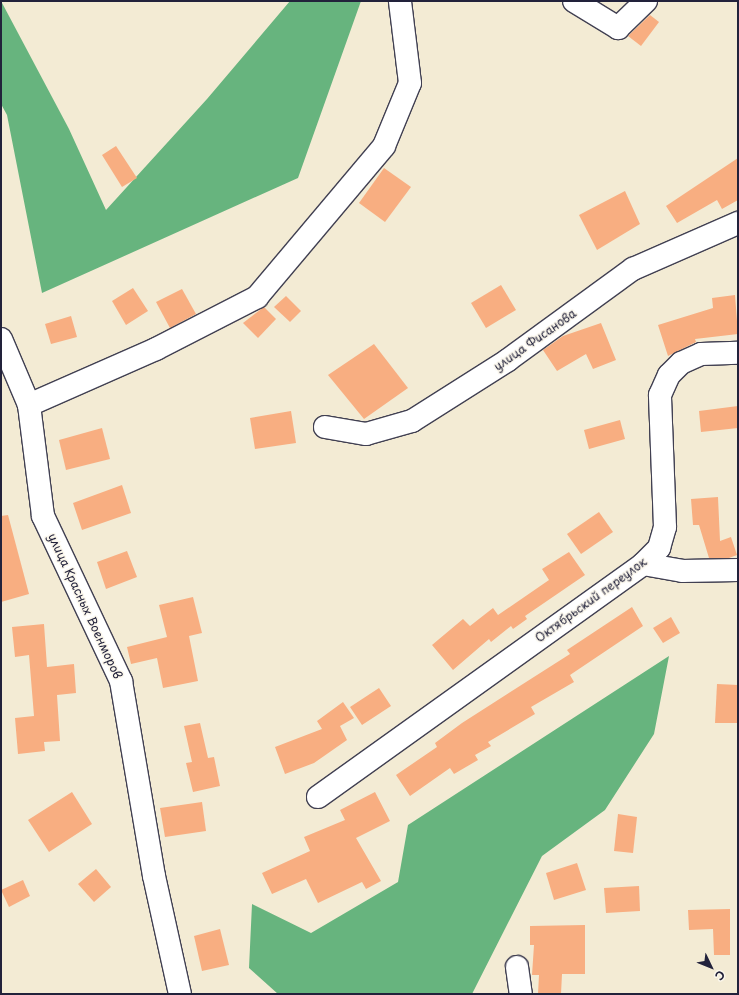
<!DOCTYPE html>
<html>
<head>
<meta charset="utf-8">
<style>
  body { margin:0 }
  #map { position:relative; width:739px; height:995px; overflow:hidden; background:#f3ebd4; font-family:"Playpen Sans",sans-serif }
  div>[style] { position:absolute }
  .forest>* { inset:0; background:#67b47e }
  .building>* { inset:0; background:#f8ae81 }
  .roads { filter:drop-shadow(1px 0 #414052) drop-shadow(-1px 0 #414052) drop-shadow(0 1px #414052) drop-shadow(0 -1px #414052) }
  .minor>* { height:22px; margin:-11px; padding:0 11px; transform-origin:11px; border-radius:11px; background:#fff }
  span { translate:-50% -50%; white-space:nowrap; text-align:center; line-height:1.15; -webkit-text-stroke:3px #fbf7ec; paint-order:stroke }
  .street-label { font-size:12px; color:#22223b }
  .frame { position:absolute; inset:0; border:2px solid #22223b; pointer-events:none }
  .north { position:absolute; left:691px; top:947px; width:40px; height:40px; -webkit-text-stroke:3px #fbf7ec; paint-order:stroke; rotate:133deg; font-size:11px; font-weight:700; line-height:16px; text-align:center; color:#22223b }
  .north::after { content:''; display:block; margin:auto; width:14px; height:18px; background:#22223b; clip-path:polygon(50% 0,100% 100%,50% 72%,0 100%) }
</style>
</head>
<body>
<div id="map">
  <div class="forest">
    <i style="clip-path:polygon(1px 1px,69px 129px,106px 210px,207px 99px,290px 1px,361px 1px,298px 178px,42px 293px,7px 115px,1px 104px)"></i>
    <i style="clip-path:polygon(669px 656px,654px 734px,605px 810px,542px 856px,472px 994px,278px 994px,249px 968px,252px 904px,311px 933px,398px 882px,408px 825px)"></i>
  </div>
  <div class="building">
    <i style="clip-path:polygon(650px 15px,659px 22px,641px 46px,628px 36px)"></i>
    <i style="clip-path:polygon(116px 146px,137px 178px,122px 187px,102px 155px)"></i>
    <i style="clip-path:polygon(738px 158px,738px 200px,722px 209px,717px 200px,677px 223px,666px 206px)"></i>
    <i style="clip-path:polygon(384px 168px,411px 187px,385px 222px,359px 203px)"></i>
    <i style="clip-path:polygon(625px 191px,640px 224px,597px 250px,579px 215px)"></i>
    <i style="clip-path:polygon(501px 285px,516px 310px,486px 328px,471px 303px)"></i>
    <i style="clip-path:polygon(133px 288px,148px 311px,126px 325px,112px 301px)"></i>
    <i style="clip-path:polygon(182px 289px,196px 314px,170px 328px,156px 302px)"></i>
    <i style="clip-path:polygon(735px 295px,738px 334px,695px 339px,696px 342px,668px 356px,658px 325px,713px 308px,712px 298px)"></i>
    <i style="clip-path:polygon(286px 296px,301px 311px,290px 322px,274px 307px)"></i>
    <i style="clip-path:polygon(264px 307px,276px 319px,258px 338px,243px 323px)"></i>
    <i style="clip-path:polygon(71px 316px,77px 337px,51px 344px,45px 324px)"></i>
    <i style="clip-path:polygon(601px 323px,616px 360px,593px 369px,586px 354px,557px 371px,543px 350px,563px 336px)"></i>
    <i style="clip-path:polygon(374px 344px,408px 388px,364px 419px,328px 375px)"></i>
    <i style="clip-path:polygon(738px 406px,738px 428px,701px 432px,699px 411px)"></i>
    <i style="clip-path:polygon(291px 411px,296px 443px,255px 449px,250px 418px)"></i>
    <i style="clip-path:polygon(620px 420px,625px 439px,589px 449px,584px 430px)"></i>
    <i style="clip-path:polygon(102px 428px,110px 459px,66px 470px,59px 440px)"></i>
    <i style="clip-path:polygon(122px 485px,131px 513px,82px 530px,73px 503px)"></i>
    <i style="clip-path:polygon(718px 497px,720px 541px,731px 537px,737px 555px,729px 558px,709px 558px,699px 525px,693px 525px,691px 499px)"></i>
    <i style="clip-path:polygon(599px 512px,613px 532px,581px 554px,567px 534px)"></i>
    <i style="clip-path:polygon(8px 515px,29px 594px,1px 602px,1px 516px)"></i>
    <i style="clip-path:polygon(127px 551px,137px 577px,106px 589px,97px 562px)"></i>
    <i style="clip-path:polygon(569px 552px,585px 575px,525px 616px,527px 619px,513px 629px,511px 626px,491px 642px,489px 639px,453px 670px,432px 645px,463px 619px,470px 626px,493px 608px,498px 615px,549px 580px,542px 569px)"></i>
    <i style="clip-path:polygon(193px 597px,202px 633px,189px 636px,198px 681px,163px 688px,157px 658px,131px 664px,127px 647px,167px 637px,159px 605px)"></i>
    <i style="clip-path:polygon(632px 607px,643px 626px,570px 675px,574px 682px,531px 707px,535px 714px,488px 742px,491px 746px,475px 755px,478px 760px,454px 774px,450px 768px,410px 796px,396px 775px,437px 747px,435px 743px,462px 723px,570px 654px,567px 650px)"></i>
    <i style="clip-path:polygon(671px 617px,680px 633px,663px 643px,653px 628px)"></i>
    <i style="clip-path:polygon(44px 624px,47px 667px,74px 664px,76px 693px,57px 695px,60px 741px,44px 742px,45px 751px,18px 754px,15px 718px,34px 716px,29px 655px,15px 657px,12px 627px)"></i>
    <i style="clip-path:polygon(717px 684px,738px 685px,738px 723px,715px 723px)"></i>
    <i style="clip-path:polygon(379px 688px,391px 706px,362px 725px,350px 707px)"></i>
    <i style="clip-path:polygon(343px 702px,354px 718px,340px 726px,347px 740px,314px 763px,285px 774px,275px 747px,322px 729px,317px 721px)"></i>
    <i style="clip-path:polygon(200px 723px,208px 758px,214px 757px,220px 786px,193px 792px,186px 763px,192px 762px,184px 726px)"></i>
    <i style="clip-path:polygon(72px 792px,92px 824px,49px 852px,28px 820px)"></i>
    <i style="clip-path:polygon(375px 792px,390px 821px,356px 838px,381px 881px,366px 889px,362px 882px,318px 903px,306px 879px,272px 894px,262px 873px,310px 851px,304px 837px,345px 820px,340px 810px)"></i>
    <i style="clip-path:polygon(202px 802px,206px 831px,165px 837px,160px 808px)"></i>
    <i style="clip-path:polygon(618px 814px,637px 817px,633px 853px,614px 851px)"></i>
    <i style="clip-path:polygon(577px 863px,586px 890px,554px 900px,546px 873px)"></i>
    <i style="clip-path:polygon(96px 869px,111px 887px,94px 902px,78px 884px)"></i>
    <i style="clip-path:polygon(23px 880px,30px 896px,9px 907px,1px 890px)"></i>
    <i style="clip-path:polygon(639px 886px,640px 911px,606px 913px,604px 888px)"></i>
    <i style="clip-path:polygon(730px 909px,730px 955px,714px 955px,713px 929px,689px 930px,688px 910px)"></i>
    <i style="clip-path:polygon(585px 925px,585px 974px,562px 974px,561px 994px,538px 994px,539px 975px,532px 975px,534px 945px,530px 945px,530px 926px)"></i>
    <i style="clip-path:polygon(220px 929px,229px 965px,202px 971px,194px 936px)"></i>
  </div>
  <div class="roads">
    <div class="minor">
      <i style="left:574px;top:1px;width:52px;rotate:31.5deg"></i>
      <i style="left:618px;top:28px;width:39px;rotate:-44deg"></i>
      <i style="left:1px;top:339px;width:72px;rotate:67deg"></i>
      <i style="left:29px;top:405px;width:112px;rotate:82.8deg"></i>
      <i style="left:43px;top:516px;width:183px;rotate:64.7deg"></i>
      <i style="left:121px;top:681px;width:198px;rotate:80.4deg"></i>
      <i style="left:154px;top:876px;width:121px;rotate:77.6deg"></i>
      <i style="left:29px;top:405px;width:139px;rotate:-23.8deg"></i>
      <i style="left:156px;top:349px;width:114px;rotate:-27.2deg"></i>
      <i style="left:257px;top:297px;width:197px;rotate:-49.9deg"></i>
      <i style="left:384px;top:146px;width:68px;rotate:-67.6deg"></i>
      <i style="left:410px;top:83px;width:83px;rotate:-97deg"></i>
      <i style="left:325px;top:427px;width:42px;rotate:9.7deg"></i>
      <i style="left:366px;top:434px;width:48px;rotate:-15.8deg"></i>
      <i style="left:412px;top:421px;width:114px;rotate:-32.4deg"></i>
      <i style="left:508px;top:360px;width:155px;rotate:-36.1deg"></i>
      <i style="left:633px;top:269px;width:115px;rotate:-23.7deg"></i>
      <i style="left:643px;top:564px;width:40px;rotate:10deg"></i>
      <i style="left:682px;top:571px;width:56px;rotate:-1deg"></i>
      <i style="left:318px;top:797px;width:400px;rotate:-35.6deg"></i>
      <i style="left:643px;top:564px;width:23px;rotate:-45deg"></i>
      <i style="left:659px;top:548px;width:22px;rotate:-74deg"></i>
      <i style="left:665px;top:527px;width:132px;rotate:-92.2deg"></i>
      <i style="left:660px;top:395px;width:22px;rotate:-66deg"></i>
      <i style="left:669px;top:375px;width:17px;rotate:-45deg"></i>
      <i style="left:681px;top:363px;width:22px;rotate:-24deg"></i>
      <i style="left:701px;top:354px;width:37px;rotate:-2deg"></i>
      <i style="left:517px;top:967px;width:27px;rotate:82deg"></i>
    </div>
  </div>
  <div class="street-label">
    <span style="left:535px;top:340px;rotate:-35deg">улица Фисанова</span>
    <span style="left:591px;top:600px;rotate:-36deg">Октябрьский переулок</span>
    <span style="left:85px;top:606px;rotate:65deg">улица Красных Военморов</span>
  </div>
  <div class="frame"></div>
  <div class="north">С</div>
</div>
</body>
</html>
